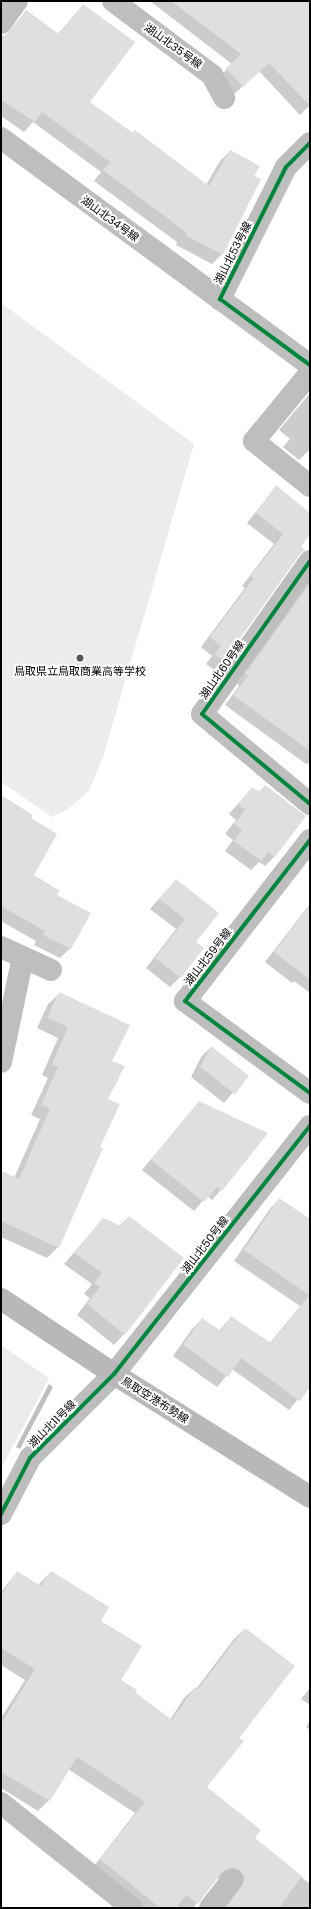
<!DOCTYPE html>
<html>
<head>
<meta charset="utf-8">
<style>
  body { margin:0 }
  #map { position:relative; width:311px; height:1909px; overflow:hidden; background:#fff; font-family:Poppins,"Noto Sans JP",sans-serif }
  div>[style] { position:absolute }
  .green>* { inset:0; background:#ececec }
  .water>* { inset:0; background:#bfbfbf }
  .shadow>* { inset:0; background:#0003 }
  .building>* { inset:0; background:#dfdfdf }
  .minor>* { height:22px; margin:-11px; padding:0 11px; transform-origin:11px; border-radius:11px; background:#bebebe }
  .secondary>* { height:22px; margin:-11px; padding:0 11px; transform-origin:11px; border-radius:11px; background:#b8b8b8 }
  .cycleway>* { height:4px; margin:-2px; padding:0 2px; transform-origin:2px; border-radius:2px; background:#00873e }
  .dots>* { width:11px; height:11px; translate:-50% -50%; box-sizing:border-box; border:2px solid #fff; border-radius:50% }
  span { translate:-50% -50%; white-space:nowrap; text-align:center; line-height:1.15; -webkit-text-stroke:4px #fff; paint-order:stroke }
  .street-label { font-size:11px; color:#000 }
  .poi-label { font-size:11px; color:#000 }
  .frame { position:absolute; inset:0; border:2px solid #000; pointer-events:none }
</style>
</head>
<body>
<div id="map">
  <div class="green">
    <i style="clip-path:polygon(1px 303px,194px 444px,103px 757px,89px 791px,68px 809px,52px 817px,1px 782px)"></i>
    <i style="clip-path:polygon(1px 1345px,49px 1378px,1px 1469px)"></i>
  </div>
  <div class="water">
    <i style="clip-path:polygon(49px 1384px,53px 1387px,20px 1449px,16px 1447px)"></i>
  </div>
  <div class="shadow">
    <i style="clip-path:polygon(150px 1px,310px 1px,310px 105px,300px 115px,259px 71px,233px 95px,218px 78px,232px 64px)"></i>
    <i style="clip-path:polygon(83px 5px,88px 102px,206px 185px,220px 161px,230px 151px,253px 176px,222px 254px,212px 264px,176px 245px,177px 242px,94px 181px,101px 172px,33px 122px,24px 132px,1px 116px,1px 36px,5px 36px,26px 11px,58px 34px)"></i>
    <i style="clip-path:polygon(310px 393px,310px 449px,299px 460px,283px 447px,290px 439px,279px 430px)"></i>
    <i style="clip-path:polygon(276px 487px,310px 514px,310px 532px,299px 547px,297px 556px,223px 660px,214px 670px,206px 664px,212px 656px,201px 647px,245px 588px,242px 586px,274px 544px,247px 523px)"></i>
    <i style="clip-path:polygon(310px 578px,310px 762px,306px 764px,225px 705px,239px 686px,237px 684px)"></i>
    <i style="clip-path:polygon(252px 788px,305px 816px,274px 857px,265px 866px,259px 862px,251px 870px,225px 851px,233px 840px,225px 834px,236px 820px,229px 814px)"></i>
    <i style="clip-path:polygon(1px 796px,29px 819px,33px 876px,56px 896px,70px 948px,60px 958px,34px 945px,36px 941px,1px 921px)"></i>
    <i style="clip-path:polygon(176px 880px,195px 942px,180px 977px,170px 987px,146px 968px,176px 929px,150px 909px)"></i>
    <i style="clip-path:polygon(310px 904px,310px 993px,294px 981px,292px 983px,265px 962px)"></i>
    <i style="clip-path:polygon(59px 994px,111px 1061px,107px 1100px,99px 1148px,58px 1247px,47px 1258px,1px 1237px,1px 1172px,14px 1178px,40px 1119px,31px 1115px,48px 1078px,42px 1075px,58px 1038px,37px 1028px,48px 1004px)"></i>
    <i style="clip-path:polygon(211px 1047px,247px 1076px,224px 1103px,191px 1077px,201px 1057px)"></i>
    <i style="clip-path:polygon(199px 1102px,221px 1190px,212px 1200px,207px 1196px,194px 1211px,142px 1170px)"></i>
    <i style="clip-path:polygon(279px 1199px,310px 1220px,310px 1385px,289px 1410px,232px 1369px,217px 1387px,173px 1356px,192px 1329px,202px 1319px,219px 1331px,231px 1317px,270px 1343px,300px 1306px,234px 1261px,269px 1210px)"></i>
    <i style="clip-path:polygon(129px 1217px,124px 1334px,114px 1345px,77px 1315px,90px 1298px,84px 1294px,92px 1284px,64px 1264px,103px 1219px,119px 1226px)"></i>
    <i style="clip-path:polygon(17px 1572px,38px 1585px,51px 1572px,99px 1621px,119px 1680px,170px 1720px,184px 1698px,195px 1688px,196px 1689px,234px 1639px,245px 1629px,238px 1738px,206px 1787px,253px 1839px,310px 1884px,310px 1908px,224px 1908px,234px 1893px,223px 1878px,216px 1879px,193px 1908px,180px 1908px,176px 1905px,174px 1908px,137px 1908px,91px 1870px,135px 1813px,68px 1769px,49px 1800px,38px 1811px,1px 1788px,1px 1718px,25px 1680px,1px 1665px,1px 1592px)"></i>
    <i style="clip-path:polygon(310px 1688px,310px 1705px,301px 1699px)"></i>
    <i style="clip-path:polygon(310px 1721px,310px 1730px,306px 1727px)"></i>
  </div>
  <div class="building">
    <i style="clip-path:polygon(171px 1px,310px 1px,310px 106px,269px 63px,243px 87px,226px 68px,241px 54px)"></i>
    <i style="clip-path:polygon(83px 4px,135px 42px,90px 102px,133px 133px,135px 130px,209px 186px,230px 150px,260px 166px,254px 176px,261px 179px,223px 255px,185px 235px,186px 232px,103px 170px,110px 162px,42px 112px,35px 122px,1px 100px,1px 40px,5px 35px,11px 30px,26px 10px,59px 34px)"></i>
    <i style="clip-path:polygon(276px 485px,310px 513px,310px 534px,301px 547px,305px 550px,300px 554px,224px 661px,215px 654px,221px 646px,210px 637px,254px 578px,251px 576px,283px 534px,256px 513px)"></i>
    <i style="clip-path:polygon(310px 583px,310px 751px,233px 695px,248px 676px,245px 674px)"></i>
    <i style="clip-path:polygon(265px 785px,306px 816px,275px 857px,268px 852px,261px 861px,234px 841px,242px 830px,234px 824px,245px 810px,238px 804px,252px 787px,259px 792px)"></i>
    <i style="clip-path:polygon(1px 795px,33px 815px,31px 818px,57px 834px,34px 875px,60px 891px,57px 895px,91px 913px,71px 949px,43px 935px,45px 931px,1px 906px)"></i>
    <i style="clip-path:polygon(176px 879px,219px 913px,196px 942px,204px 948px,181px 978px,155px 958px,185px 919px,159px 899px)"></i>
    <i style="clip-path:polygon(310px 905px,310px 980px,274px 952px)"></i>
    <i style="clip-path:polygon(59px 992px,130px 1025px,112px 1061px,125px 1066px,108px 1099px,120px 1104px,100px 1147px,103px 1148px,59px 1248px,1px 1221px,1px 1171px,19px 1179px,50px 1109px,41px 1105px,58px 1067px,52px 1064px,68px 1027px,47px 1018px)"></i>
    <i style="clip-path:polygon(211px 1046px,249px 1076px,235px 1094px,200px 1067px)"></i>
    <i style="clip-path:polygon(199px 1101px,268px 1133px,222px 1191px,217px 1187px,204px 1202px,151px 1160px)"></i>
    <i style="clip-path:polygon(279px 1198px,310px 1219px,310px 1387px,300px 1401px,241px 1358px,228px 1377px,183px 1345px,202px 1318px,221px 1331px,231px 1316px,271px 1343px,309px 1295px,244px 1250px)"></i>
    <i style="clip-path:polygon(129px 1216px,184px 1258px,125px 1335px,87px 1304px,100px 1287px,94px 1283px,102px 1273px,74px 1253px,103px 1218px,121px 1226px)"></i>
    <i style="clip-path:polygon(17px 1571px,41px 1586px,51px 1571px,109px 1607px,101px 1621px,142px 1646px,121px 1680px,137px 1690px,136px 1693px,172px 1720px,195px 1687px,198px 1689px,245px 1628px,295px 1666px,239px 1738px,244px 1741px,207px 1787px,261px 1830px,255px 1838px,302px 1876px,279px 1908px,226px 1908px,244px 1882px,244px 1876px,240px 1870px,233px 1868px,227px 1869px,222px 1872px,198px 1904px,187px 1895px,175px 1908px,160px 1908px,100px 1859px,145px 1802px,77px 1757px,50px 1801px,1px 1772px,1px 1723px,35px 1669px,1px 1648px,1px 1596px)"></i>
  </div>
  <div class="minor">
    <i style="left:113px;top:1px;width:124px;rotate:36.8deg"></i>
    <i style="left:212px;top:75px;width:26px;rotate:62deg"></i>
    <i style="left:1px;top:23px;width:27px;rotate:-54deg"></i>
    <i style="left:1px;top:138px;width:272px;rotate:36.3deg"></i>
    <i style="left:310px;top:143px;width:34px;rotate:135deg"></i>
    <i style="left:286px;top:167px;width:148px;rotate:116.6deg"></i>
    <i style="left:220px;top:299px;width:112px;rotate:36.3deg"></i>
    <i style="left:310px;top:373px;width:88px;rotate:129.5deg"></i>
    <i style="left:254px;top:441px;width:72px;rotate:38.8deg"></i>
    <i style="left:310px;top:561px;width:187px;rotate:125.2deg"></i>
    <i style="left:202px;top:714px;width:141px;rotate:39.8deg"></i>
    <i style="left:310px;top:840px;width:204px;rotate:127.8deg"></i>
    <i style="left:185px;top:1001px;width:155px;rotate:36.4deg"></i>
    <i style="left:1px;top:947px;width:55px;rotate:24.7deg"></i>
    <i style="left:1px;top:1062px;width:107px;rotate:-78.2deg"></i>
    <i style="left:1px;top:1514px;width:63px;rotate:-62.6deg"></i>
    <i style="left:30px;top:1458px;width:119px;rotate:-45deg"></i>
    <i style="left:114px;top:1374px;width:316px;rotate:-51.7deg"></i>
    <i style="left:1px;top:1803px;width:168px;rotate:38.7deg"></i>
    <i style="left:210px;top:1908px;width:36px;rotate:-52deg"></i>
  </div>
  <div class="secondary">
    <i style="left:1px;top:1299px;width:136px;rotate:33.6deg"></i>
    <i style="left:114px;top:1374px;width:231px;rotate:32.1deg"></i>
  </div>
  <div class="cycleway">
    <i style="left:310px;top:143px;width:34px;rotate:135deg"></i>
    <i style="left:286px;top:167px;width:148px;rotate:116.6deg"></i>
    <i style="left:220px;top:299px;width:112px;rotate:36.3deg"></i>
    <i style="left:310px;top:561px;width:187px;rotate:125.2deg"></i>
    <i style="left:202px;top:714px;width:141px;rotate:39.8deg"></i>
    <i style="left:310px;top:840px;width:204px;rotate:127.8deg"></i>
    <i style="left:185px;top:1001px;width:155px;rotate:36.4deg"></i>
    <i style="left:1px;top:1514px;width:63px;rotate:-62.6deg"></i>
    <i style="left:30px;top:1458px;width:119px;rotate:-45deg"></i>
    <i style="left:114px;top:1374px;width:316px;rotate:-51.7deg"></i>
  </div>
  <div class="dots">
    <i style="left:80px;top:658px;background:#595959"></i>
  </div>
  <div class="street-label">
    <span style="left:173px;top:46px;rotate:36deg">湖山北35号線</span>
    <span style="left:110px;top:219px;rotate:36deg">湖山北34号線</span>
    <span style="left:233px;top:253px;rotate:-63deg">湖山北53号線</span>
    <span style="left:222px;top:670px;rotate:-55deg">湖山北60号線</span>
    <span style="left:208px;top:957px;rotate:-52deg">湖山北59号線</span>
    <span style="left:205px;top:1245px;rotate:-52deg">湖山北50号線</span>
    <span style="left:155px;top:1400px;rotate:32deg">鳥取空港布勢線</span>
    <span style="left:52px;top:1424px;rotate:-45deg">湖山北11号線</span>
  </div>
  <div class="poi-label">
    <span style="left:80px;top:671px">鳥取県立鳥取商業高等学校</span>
  </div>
  <div class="frame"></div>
</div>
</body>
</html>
